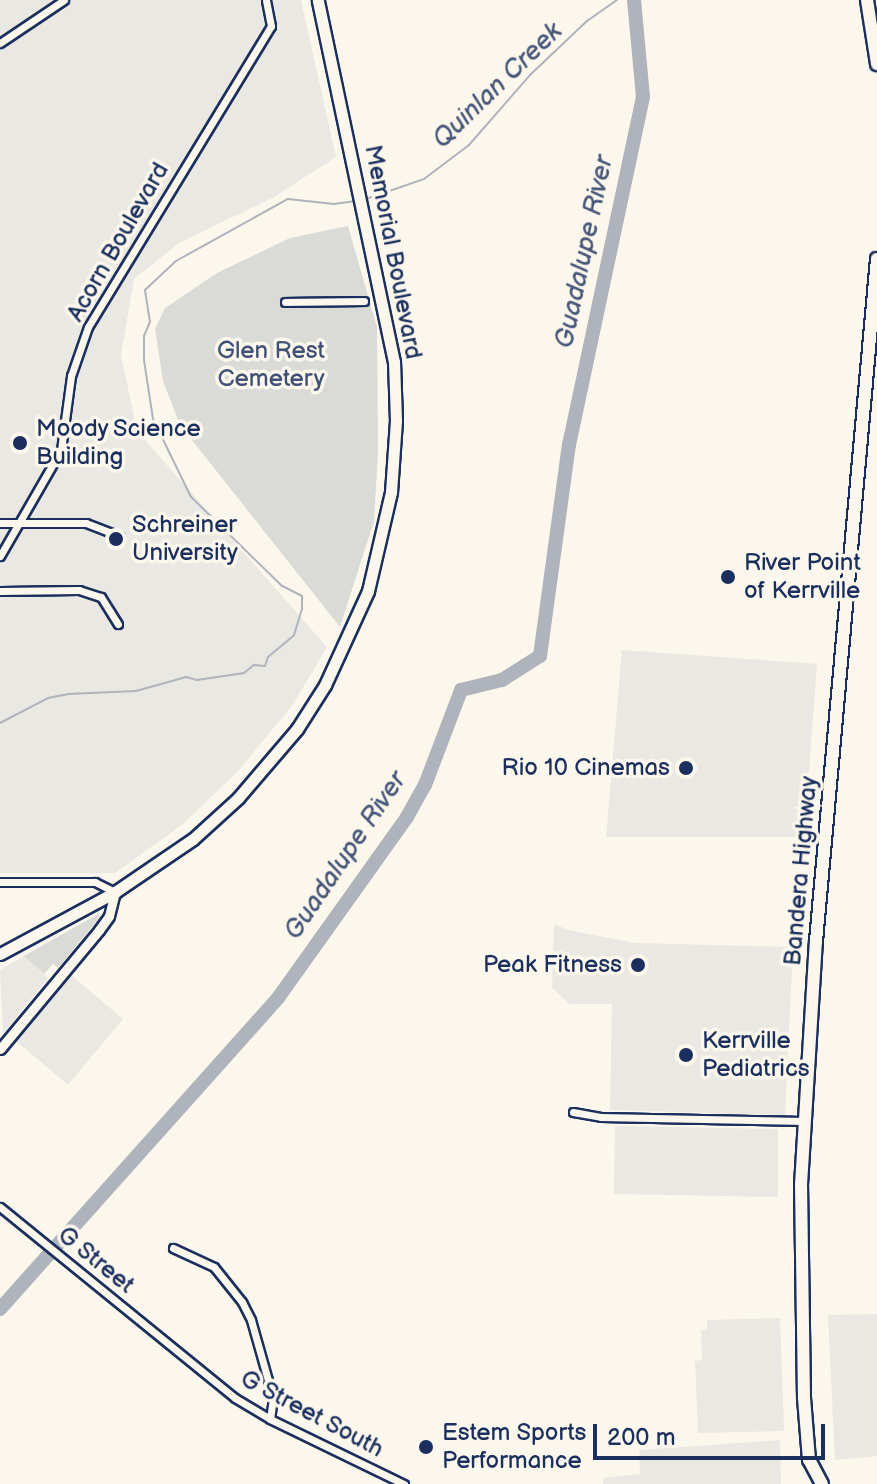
<!DOCTYPE html>
<html>
<head>
<meta charset="utf-8">
<style>
  body { margin:0 }
  #map { position:relative; width:877px; height:1484px; overflow:hidden; background:#fbf7ec; font-family:"Balsamiq Sans",sans-serif }
  div>[style] { position:absolute }
  .built>* { inset:0; background:#eae8e2 }
  .green>* { inset:0; background:#dadad7 }
  .stream>* { height:2px; margin:-1px; padding:0 1px; transform-origin:1px; border-radius:1px; background:#afb3bb }
  .river>* { height:14px; margin:-7px; padding:0 7px; transform-origin:7px; border-radius:7px; background:#afb3bb }
  .roads { filter:drop-shadow(2px 0 #1b2f5e) drop-shadow(-2px 0 #1b2f5e) drop-shadow(0 2px #1b2f5e) drop-shadow(0 -2px #1b2f5e) }
  .minor>* { height:7px; margin:-3.5px; padding:0 3.5px; transform-origin:3.5px; border-radius:3.5px; background:#fbf7ec }
  .tertiary>* { height:9px; margin:-4.5px; padding:0 4.5px; transform-origin:4.5px; border-radius:4.5px; background:#fbf7ec }
  .secondary>* { height:11px; margin:-5.5px; padding:0 5.5px; transform-origin:5.5px; border-radius:5.5px; background:#fbf7ec }
  .primary>* { height:12px; margin:-6px; padding:0 6px; transform-origin:6px; border-radius:6px; background:#fbf7ec }
  .dots>* { width:22px; height:22px; translate:-50% -50%; box-sizing:border-box; border:4px solid #fbf7ec; border-radius:50% }
  span { translate:-50% -50%; white-space:nowrap; text-align:center; line-height:1.15; -webkit-text-stroke:7px #fbf7ec; paint-order:stroke }
  .street-label { font-size:24px; color:#1b2f5e }
  .park-label { font-size:24px; color:#415176 }
  .poi-label { font-size:24px; color:#1b2f5e }
  .left { translate:0 -50%; text-align:left }
  .right { translate:-100% -50%; text-align:right }
  .water-label { font-size:26px; color:#47577a; font-style:italic }
  .scale { position:absolute; left:593px; top:1424px; width:232px; height:36px; box-sizing:border-box; border:4px solid #1b2f5e; border-top:0; padding-left:10px; font-size:24px; line-height:28px; white-space:nowrap; color:#1b2f5e; -webkit-text-stroke:6px #fbf7ec; paint-order:stroke }
</style>
</head>
<body>
<div id="map">
  <div class="built">
    <i style="clip-path:polygon(0 0,301px 0,336px 157px,274px 197px,179px 243px,134px 279px,121px 355px,137px 431px,327px 647px,292px 706px,237px 772px,183px 824px,115px 873px,0 873px)"></i>
    <i style="clip-path:polygon(622px 650px,817px 664px,804px 837px,606px 837px)"></i>
    <i style="clip-path:polygon(554px 924px,568px 930px,635px 943px,793px 947px,785px 1115px,610px 1110px,612px 1004px,570px 1004px,552px 988px)"></i>
    <i style="clip-path:polygon(24px 956px,48px 978px,3px 1034px,0 970px)"></i>
    <i style="clip-path:polygon(71px 975px,123px 1019px,68px 1085px,16px 1041px)"></i>
    <i style="clip-path:polygon(615px 1126px,778px 1129px,778px 1197px,614px 1194px)"></i>
    <i style="clip-path:polygon(877px 1314px,877px 1456px,835px 1460px,828px 1315px)"></i>
    <i style="clip-path:polygon(780px 1318px,784px 1431px,698px 1433px,695px 1361px,702px 1360px,701px 1330px,707px 1330px,707px 1320px)"></i>
    <i style="clip-path:polygon(780px 1440px,781px 1484px,603px 1484px,603px 1478px,640px 1474px,639px 1450px)"></i>
  </div>
  <div class="green">
    <i style="clip-path:polygon(348px 226px,377px 327px,378px 452px,374px 521px,340px 627px,180px 425px,163px 381px,155px 329px,165px 308px,217px 273px,290px 238px)"></i>
    <i style="clip-path:polygon(98px 914px,100px 917px,58px 968px,53px 964px,44px 974px,24px 956px)"></i>
  </div>
  <div class="stream">
    <i style="left:366px;top:199px;width:61px;rotate:-19deg"></i>
    <i style="left:424px;top:179px;width:56px;rotate:-37.1deg"></i>
    <i style="left:469px;top:145px;width:94px;rotate:-48.9deg"></i>
    <i style="left:531px;top:74px;width:77px;rotate:-43.4deg"></i>
    <i style="left:587px;top:21px;width:37px;rotate:-35deg"></i>
    <i style="left:0;top:723px;width:54px;rotate:-27.5deg"></i>
    <i style="left:48px;top:698px;width:20px;rotate:-11deg"></i>
    <i style="left:68px;top:694px;width:68px;rotate:-2.5deg"></i>
    <i style="left:136px;top:691px;width:52px;rotate:-15.6deg"></i>
    <i style="left:186px;top:677px;width:11px;rotate:15deg"></i>
    <i style="left:197px;top:680px;width:48px;rotate:-8.5deg"></i>
    <i style="left:244px;top:673px;width:13px;rotate:-39deg"></i>
    <i style="left:254px;top:665px;width:11px;rotate:5deg"></i>
    <i style="left:265px;top:666px;width:9px;rotate:-72deg"></i>
    <i style="left:268px;top:657px;width:34px;rotate:-40deg"></i>
    <i style="left:294px;top:635px;width:27px;rotate:-73deg"></i>
    <i style="left:302px;top:609px;width:13px;rotate:-90deg"></i>
    <i style="left:302px;top:596px;width:22px;rotate:-153deg"></i>
    <i style="left:282px;top:586px;width:127px;rotate:-135.6deg"></i>
    <i style="left:191px;top:497px;width:87px;rotate:-116deg"></i>
    <i style="left:153px;top:419px;width:60px;rotate:-98.7deg"></i>
    <i style="left:144px;top:360px;width:24px;rotate:-90deg"></i>
    <i style="left:144px;top:336px;width:15px;rotate:-67deg"></i>
    <i style="left:150px;top:322px;width:32px;rotate:-99deg"></i>
    <i style="left:145px;top:290px;width:42px;rotate:-43.1deg"></i>
    <i style="left:176px;top:261px;width:128px;rotate:-29deg"></i>
    <i style="left:288px;top:199px;width:46px;rotate:6.2deg"></i>
    <i style="left:334px;top:204px;width:22px;rotate:-8deg"></i>
  </div>
  <div class="river">
    <i style="left:0;top:1309px;width:417px;rotate:-48.2deg"></i>
    <i style="left:278px;top:998px;width:222px;rotate:-54.5deg"></i>
    <i style="left:407px;top:817px;width:37px;rotate:-61deg"></i>
    <i style="left:425px;top:785px;width:102px;rotate:-69.2deg"></i>
    <i style="left:461px;top:690px;width:42px;rotate:-13.7deg"></i>
    <i style="left:502px;top:680px;width:45px;rotate:-32.3deg"></i>
    <i style="left:540px;top:656px;width:213px;rotate:-82.2deg"></i>
    <i style="left:569px;top:445px;width:356px;rotate:-78deg"></i>
    <i style="left:643px;top:97px;width:97px;rotate:-95.3deg"></i>
  </div>
  <div class="roads">
    <div class="minor">
      <i style="left:0;top:43px;width:77px;rotate:-33.9deg"></i>
      <i style="left:285px;top:302px;width:79px;rotate:-0.7deg"></i>
      <i style="left:0;top:523px;width:86px"></i>
      <i style="left:86px;top:523px;width:36px;rotate:21deg"></i>
      <i style="left:0;top:556px;width:122px;rotate:-60.1deg"></i>
      <i style="left:61px;top:450px;width:75px;rotate:-82.3deg"></i>
      <i style="left:71px;top:376px;width:52px;rotate:-70.9deg"></i>
      <i style="left:88px;top:327px;width:352px;rotate:-58.7deg"></i>
      <i style="left:271px;top:26px;width:26px;rotate:-101deg"></i>
      <i style="left:0;top:591px;width:79px;rotate:-0.7deg"></i>
      <i style="left:79px;top:590px;width:23px;rotate:18deg"></i>
      <i style="left:101px;top:597px;width:32px;rotate:58deg"></i>
      <i style="left:0;top:882px;width:95px"></i>
      <i style="left:95px;top:882px;width:22px;rotate:27deg"></i>
      <i style="left:573px;top:1112px;width:28px;rotate:10deg"></i>
      <i style="left:601px;top:1117px;width:203px;rotate:1.1deg"></i>
      <i style="left:0;top:1207px;width:303px;rotate:39.1deg"></i>
      <i style="left:235px;top:1398px;width:41px;rotate:31deg"></i>
      <i style="left:270px;top:1419px;width:149px;rotate:25.9deg"></i>
      <i style="left:173px;top:1248px;width:45px;rotate:24.9deg"></i>
      <i style="left:214px;top:1267px;width:45px;rotate:51.3deg"></i>
      <i style="left:242px;top:1302px;width:20px;rotate:63deg"></i>
      <i style="left:251px;top:1320px;width:81px;rotate:74.2deg"></i>
      <i style="left:273px;top:1398px;width:21px;rotate:98deg"></i>
    </div>
    <div class="tertiary">
      <i style="left:0;top:1049px;width:155px;rotate:-50.2deg"></i>
      <i style="left:99px;top:930px;width:17px;rotate:-54deg"></i>
      <i style="left:109px;top:916px;width:25px;rotate:-76deg"></i>
    </div>
    <div class="secondary">
      <i style="left:0;top:954px;width:131px;rotate:-28.3deg"></i>
      <i style="left:115px;top:892px;width:94px;rotate:-34.2deg"></i>
      <i style="left:193px;top:839px;width:61px;rotate:-42.3deg"></i>
      <i style="left:238px;top:798px;width:91px;rotate:-49.5deg"></i>
      <i style="left:297px;top:729px;width:52px;rotate:-57.5deg"></i>
      <i style="left:325px;top:685px;width:103px;rotate:-65.4deg"></i>
      <i style="left:368px;top:591px;width:102px;rotate:-76.9deg"></i>
      <i style="left:391px;top:492px;width:71px;rotate:-86deg"></i>
      <i style="left:396px;top:421px;width:59px;rotate:-91.9deg"></i>
      <i style="left:394px;top:362px;width:370px;rotate:-101.9deg"></i>
    </div>
    <div class="primary">
      <i style="left:867px;top:0;width:65px;rotate:81.1deg"></i>
      <i style="left:822px;top:1484px;width:27px;rotate:-118deg"></i>
      <i style="left:809px;top:1460px;width:62px;rotate:-94.6deg"></i>
      <i style="left:804px;top:1398px;width:213px;rotate:-90.8deg"></i>
      <i style="left:801px;top:1185px;width:244px;rotate:-86.5deg"></i>
      <i style="left:816px;top:941px;width:685px;rotate:-84.89deg"></i>
    </div>
  </div>
  <div class="dots">
    <i style="left:20px;top:443px;background:#1b2f5e"></i>
    <i style="left:116px;top:539px;background:#1b2f5e"></i>
    <i style="left:728px;top:577px;background:#1b2f5e"></i>
    <i style="left:686px;top:768px;background:#1b2f5e"></i>
    <i style="left:638px;top:965px;background:#1b2f5e"></i>
    <i style="left:686px;top:1055px;background:#1b2f5e"></i>
    <i style="left:426px;top:1447px;background:#1b2f5e"></i>
  </div>
  <div class="street-label">
    <span style="left:118px;top:242px;rotate:-60deg">Acorn Boulevard</span>
    <span style="left:393px;top:252px;rotate:79deg">Memorial Boulevard</span>
    <span style="left:801px;top:871px;rotate:-85deg">Bandera Highway</span>
    <span style="left:96px;top:1260px;rotate:39deg">G Street</span>
    <span style="left:312px;top:1414px;rotate:28deg">G Street South</span>
  </div>
  <div class="park-label">
    <span style="left:271px;top:365px">Glen Rest<br>Cemetery</span>
  </div>
  <div class="poi-label">
    <span class="left" style="left:36px;top:443px">Moody Science<br>Building</span>
    <span class="left" style="left:132px;top:539px">Schreiner<br>University</span>
    <span class="left" style="left:744px;top:577px">River Point<br>of Kerrville</span>
    <span class="right" style="left:670px;top:768px">Rio 10 Cinemas</span>
    <span class="right" style="left:622px;top:965px">Peak Fitness</span>
    <span class="left" style="left:702px;top:1055px">Kerrville<br>Pediatrics</span>
    <span class="left" style="left:442px;top:1447px">Estem Sports<br>Performance</span>
  </div>
  <div class="water-label">
    <span style="left:498px;top:86px;rotate:-44deg">Quinlan Creek</span>
    <span style="left:585px;top:252px;rotate:-78deg">Guadalupe River</span>
    <span style="left:346px;top:856px;rotate:-56deg">Guadalupe River</span>
  </div>
  <div class="scale">200 m</div>
</div>
</body>
</html>
